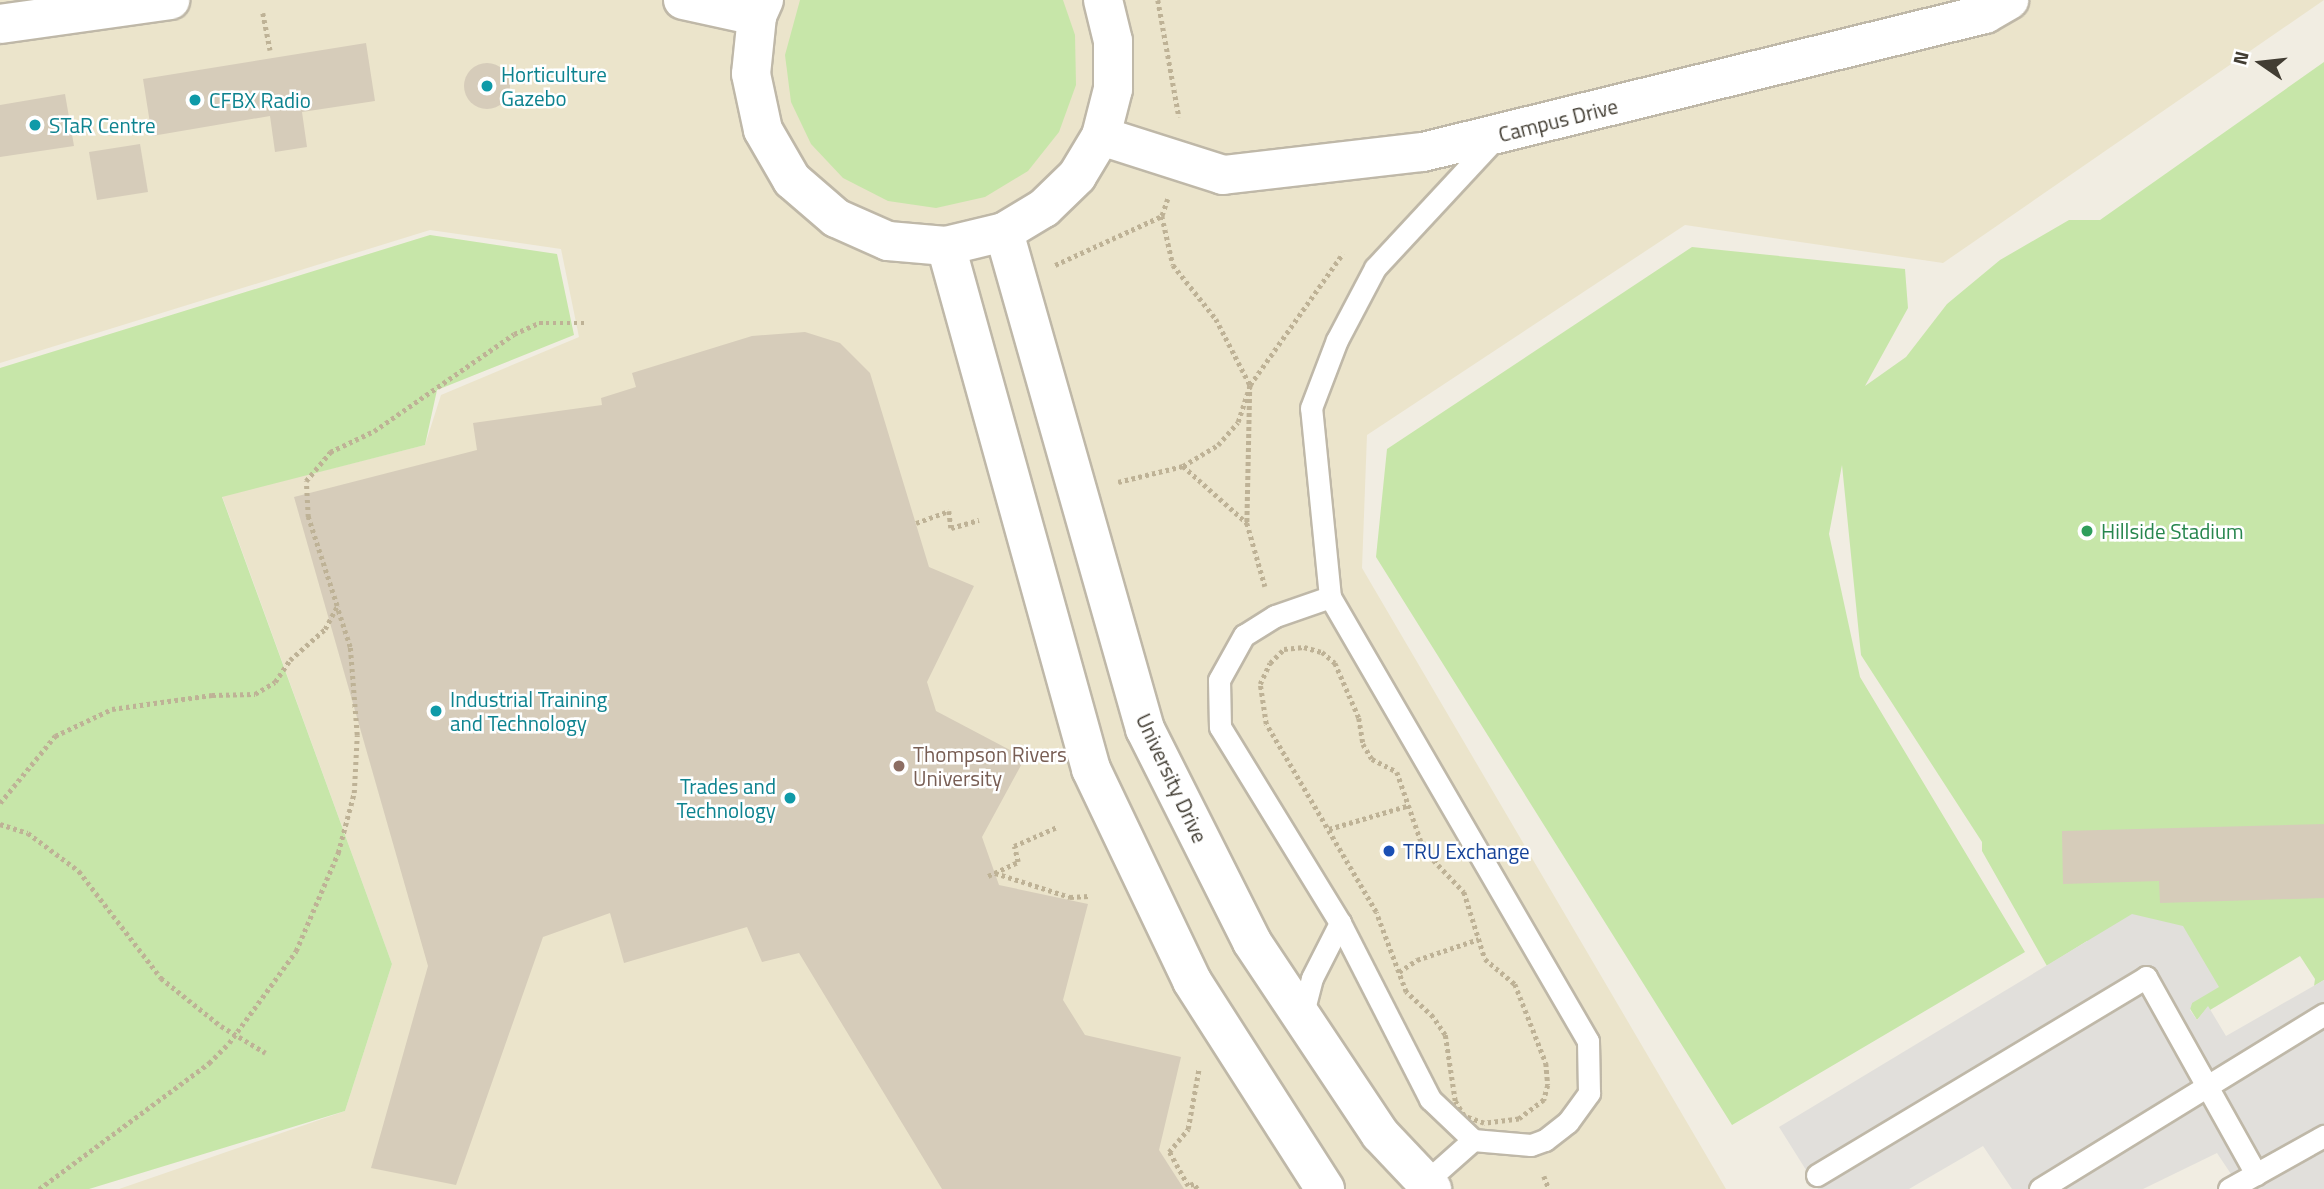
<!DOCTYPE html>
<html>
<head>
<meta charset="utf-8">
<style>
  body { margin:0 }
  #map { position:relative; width:2324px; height:1189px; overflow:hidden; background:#f1ede2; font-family:"Titillium Web",sans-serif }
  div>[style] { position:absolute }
  .education>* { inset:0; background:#ebe4cb }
  .green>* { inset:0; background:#c7e6a9 }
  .parking>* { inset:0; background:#e1dfdb }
  .building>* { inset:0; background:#d6ccba }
  .round { border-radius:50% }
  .path>* { height:4.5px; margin-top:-2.25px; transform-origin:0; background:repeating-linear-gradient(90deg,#beb296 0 3.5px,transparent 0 7px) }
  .roads { filter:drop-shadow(2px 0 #bfb8a8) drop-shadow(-2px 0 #bfb8a8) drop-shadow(0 2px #bfb8a8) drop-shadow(0 -2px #bfb8a8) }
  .service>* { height:21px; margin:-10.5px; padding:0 10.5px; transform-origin:10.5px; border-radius:10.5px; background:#fff }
  .minor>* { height:38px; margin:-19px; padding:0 19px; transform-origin:19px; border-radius:19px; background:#fff }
  .dots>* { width:19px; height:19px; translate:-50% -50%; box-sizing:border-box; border:4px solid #fff; border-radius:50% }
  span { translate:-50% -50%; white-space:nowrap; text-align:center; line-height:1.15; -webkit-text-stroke:5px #fff; paint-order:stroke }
  .culture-label { font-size:21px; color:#0d838f }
  .left { translate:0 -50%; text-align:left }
  .right { translate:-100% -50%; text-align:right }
  .street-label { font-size:21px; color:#423d33 }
  .leisure-label { font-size:21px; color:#27864d }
  .education-label { font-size:21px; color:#785e54 }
  .transit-label { font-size:21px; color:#164399 }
  .north { position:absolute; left:2226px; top:28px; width:70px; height:70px; -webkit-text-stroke:5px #fff; paint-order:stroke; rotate:284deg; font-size:19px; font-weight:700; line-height:28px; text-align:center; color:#423d33 }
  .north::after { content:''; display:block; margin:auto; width:24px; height:32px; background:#423d33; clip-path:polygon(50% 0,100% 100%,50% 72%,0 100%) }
</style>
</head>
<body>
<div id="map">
  <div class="education">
    <i style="clip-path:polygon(0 0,2324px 0,1943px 263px,1685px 225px,1367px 435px,1362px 568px,1726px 1189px,119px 1189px,345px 1111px,392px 964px,222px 496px,425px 445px,441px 395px,579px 337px,561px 249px,430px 230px,0 363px)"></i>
  </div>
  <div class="green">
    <i style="clip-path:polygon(800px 0,1063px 0,1075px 35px,1076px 85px,1059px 132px,1028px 171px,985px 197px,936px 208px,888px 201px,843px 178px,811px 144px,791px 102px,785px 55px)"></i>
    <i style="clip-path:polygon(2324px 62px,2324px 980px,2314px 986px,2315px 979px,2300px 956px,2210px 1010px,2208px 1007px,2197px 1020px,2189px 1007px,2192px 1003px,2087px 941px,2047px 966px,1982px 851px,1982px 842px,1861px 655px,1842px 465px,1829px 534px,1860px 677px,2025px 952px,1732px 1125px,1376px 557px,1387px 449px,1692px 247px,1905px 269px,1908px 308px,1865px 386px,1906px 357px,1947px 304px,2000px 260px,2069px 220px,2100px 220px)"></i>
    <i style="clip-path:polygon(430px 235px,557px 254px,574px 335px,437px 390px,425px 445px,222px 497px,392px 964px,345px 1111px,89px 1189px,0 1189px,0 368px)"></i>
  </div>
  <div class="parking">
    <i style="clip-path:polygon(2132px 914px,2183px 926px,2219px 987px,2192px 1003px,2190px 1010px,2197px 1020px,2208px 1006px,2226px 1036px,2324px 980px,2324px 1189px,2241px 1189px,2217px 1153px,2143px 1189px,2012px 1189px,1983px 1146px,1909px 1189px,1818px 1189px,1779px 1127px)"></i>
  </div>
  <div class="building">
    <i style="clip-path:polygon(366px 43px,375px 101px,302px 112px,307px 147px,275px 152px,270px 116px,152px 136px,143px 79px)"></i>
    <i class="round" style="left:464px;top:63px;width:46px;height:46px"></i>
    <i style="clip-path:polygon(65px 94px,74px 146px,0 157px,0 105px)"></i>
    <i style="clip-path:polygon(140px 144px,148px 192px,97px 200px,89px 152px)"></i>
    <i style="clip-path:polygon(805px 332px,840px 343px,870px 373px,929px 567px,974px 586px,927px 682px,936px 711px,1025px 758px,982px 837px,999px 885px,1088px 904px,1063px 1000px,1085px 1035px,1181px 1057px,1159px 1150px,1184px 1189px,942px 1189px,799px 953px,762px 962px,747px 927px,624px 963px,610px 913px,543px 937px,456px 1185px,371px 1168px,428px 966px,294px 497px,477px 450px,473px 423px,602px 405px,601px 398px,636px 387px,632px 373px,752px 336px)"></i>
    <i style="clip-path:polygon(2324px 824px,2324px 898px,2160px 903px,2159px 881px,2063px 884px,2062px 831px)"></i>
  </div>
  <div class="path">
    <i style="left:1158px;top:0;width:119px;rotate:79.8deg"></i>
    <i style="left:263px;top:13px;width:38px;rotate:79deg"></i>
    <i style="left:1168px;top:199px;width:18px;rotate:109deg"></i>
    <i style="left:1162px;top:216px;width:50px;rotate:77.3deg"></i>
    <i style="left:1173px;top:265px;width:69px;rotate:51.5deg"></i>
    <i style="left:1216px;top:319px;width:74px;rotate:62.7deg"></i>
    <i style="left:1250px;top:385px;width:138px;rotate:91.2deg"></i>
    <i style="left:1247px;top:523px;width:66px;rotate:74.1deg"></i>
    <i style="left:1055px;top:265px;width:118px;rotate:-24.6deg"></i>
    <i style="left:1183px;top:466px;width:41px;rotate:-31deg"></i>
    <i style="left:1218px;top:445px;width:30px;rotate:-49deg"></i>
    <i style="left:1238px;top:422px;width:39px;rotate:-72deg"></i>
    <i style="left:1250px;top:385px;width:161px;rotate:-54.8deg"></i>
    <i style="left:1118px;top:482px;width:67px;rotate:-13.8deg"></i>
    <i style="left:1183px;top:466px;width:86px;rotate:41.7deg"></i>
    <i style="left:916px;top:523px;width:35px;rotate:-20deg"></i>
    <i style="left:949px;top:511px;width:17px;rotate:83deg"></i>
    <i style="left:951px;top:528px;width:29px;rotate:-16deg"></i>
    <i style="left:1304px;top:647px;width:19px;rotate:16deg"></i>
    <i style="left:1322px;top:652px;width:17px;rotate:40deg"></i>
    <i style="left:1335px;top:663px;width:60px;rotate:66.4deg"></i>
    <i style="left:1359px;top:718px;width:26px;rotate:81deg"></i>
    <i style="left:1363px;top:744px;width:17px;rotate:59deg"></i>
    <i style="left:1372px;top:759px;width:28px;rotate:27deg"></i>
    <i style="left:1397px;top:772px;width:83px;rotate:70.9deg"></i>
    <i style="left:1424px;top:850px;width:58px;rotate:46.4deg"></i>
    <i style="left:1464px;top:892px;width:70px;rotate:72.6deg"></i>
    <i style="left:1485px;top:959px;width:39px;rotate:40deg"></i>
    <i style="left:1515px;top:984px;width:85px;rotate:68.6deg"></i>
    <i style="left:1546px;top:1063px;width:22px;rotate:85deg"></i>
    <i style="left:1548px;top:1085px;width:16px;rotate:105deg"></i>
    <i style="left:1544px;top:1100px;width:31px;rotate:143deg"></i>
    <i style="left:1519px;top:1119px;width:35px;rotate:173deg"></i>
    <i style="left:1484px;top:1123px;width:21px;rotate:-161deg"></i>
    <i style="left:1464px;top:1116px;width:17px;rotate:-121deg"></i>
    <i style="left:1455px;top:1101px;width:67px;rotate:-98.6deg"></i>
    <i style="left:1445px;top:1035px;width:22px;rotate:-124deg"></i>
    <i style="left:1433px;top:1017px;width:37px;rotate:-137deg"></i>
    <i style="left:1406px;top:992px;width:85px;rotate:-110.6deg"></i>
    <i style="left:1376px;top:912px;width:218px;rotate:-120.3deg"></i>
    <i style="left:1266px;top:724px;width:40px;rotate:-98.5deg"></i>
    <i style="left:1260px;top:684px;width:23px;rotate:-65deg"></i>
    <i style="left:1270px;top:663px;width:20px;rotate:-45deg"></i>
    <i style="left:1284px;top:649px;width:20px;rotate:-6deg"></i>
    <i style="left:0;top:803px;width:87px;rotate:-50.6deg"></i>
    <i style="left:55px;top:736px;width:63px;rotate:-25.3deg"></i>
    <i style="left:112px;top:709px;width:101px;rotate:-8deg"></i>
    <i style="left:212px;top:695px;width:43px;rotate:-1.3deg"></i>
    <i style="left:255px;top:694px;width:23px;rotate:-31deg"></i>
    <i style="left:275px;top:682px;width:27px;rotate:-56deg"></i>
    <i style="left:290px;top:660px;width:47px;rotate:-41.5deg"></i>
    <i style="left:325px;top:629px;width:26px;rotate:-62deg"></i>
    <i style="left:337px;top:606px;width:94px;rotate:-108deg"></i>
    <i style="left:308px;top:517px;width:36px;rotate:-93deg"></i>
    <i style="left:306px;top:481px;width:38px;rotate:-50deg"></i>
    <i style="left:330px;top:452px;width:49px;rotate:-25.5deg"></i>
    <i style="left:374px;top:431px;width:170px;rotate:-34.7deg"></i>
    <i style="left:514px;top:334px;width:27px;rotate:-24deg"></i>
    <i style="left:539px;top:323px;width:46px"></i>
    <i style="left:0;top:824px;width:29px;rotate:18deg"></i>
    <i style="left:28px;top:833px;width:64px;rotate:36.7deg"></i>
    <i style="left:79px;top:871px;width:135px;rotate:52.5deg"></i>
    <i style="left:161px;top:978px;width:77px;rotate:38.7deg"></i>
    <i style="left:221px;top:1026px;width:52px;rotate:31deg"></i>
    <i style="left:1329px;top:829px;width:84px;rotate:-16.5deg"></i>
    <i style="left:995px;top:873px;width:79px;rotate:17.7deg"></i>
    <i style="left:1070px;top:897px;width:19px;rotate:-3deg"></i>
    <i style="left:988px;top:876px;width:33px;rotate:-25deg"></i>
    <i style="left:1018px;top:862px;width:16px;rotate:-104deg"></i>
    <i style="left:1014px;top:846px;width:47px;rotate:-23.8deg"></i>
    <i style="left:1399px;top:972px;width:22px;rotate:-34deg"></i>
    <i style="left:1417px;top:960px;width:65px;rotate:-18.7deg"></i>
    <i style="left:1544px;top:1176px;width:14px;rotate:69deg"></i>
    <i style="left:39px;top:1189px;width:212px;rotate:-36.5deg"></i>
    <i style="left:209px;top:1063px;width:28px;rotate:-45deg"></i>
    <i style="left:229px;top:1043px;width:114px;rotate:-53.9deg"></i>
    <i style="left:296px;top:951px;width:107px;rotate:-66.8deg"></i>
    <i style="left:338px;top:853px;width:62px;rotate:-75.1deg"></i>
    <i style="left:354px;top:793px;width:58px;rotate:-87deg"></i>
    <i style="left:357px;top:735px;width:88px;rotate:-94.5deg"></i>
    <i style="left:350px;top:647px;width:42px;rotate:-108deg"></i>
    <i style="left:1197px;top:1189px;width:6px;rotate:-121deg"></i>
    <i style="left:1194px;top:1184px;width:6px;rotate:162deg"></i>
    <i style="left:1188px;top:1186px;width:39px;rotate:-119deg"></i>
    <i style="left:1169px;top:1152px;width:30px;rotate:-50deg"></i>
    <i style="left:1188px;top:1129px;width:62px;rotate:-79.8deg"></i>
  </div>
  <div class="roads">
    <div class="service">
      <i style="left:1330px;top:597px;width:58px;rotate:160.9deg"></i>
      <i style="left:1275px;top:616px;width:36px;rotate:148deg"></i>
      <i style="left:1244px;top:635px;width:51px;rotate:119.1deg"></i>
      <i style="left:1219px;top:680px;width:47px;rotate:88.8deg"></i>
      <i style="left:1220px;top:727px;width:230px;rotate:58.5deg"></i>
      <i style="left:1340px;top:923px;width:198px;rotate:62.9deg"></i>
      <i style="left:1430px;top:1099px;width:59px;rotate:43.6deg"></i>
      <i style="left:1473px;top:1140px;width:58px;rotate:4.9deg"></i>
      <i style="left:1531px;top:1145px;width:15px;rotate:-20deg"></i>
      <i style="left:1545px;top:1140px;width:29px;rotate:-38deg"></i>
      <i style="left:1568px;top:1122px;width:36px;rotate:-54deg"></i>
      <i style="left:1589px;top:1093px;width:52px;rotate:-91.1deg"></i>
      <i style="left:1588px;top:1041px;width:514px;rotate:-120.16deg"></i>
      <i style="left:1330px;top:597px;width:190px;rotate:-95.7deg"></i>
      <i style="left:1311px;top:408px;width:73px;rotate:-69.1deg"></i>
      <i style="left:1337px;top:340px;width:81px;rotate:-62.2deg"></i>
      <i style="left:1375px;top:268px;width:178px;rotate:-47.1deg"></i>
      <i style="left:1302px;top:1017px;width:40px;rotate:-75.6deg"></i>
      <i style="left:1312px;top:978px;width:62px;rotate:-63deg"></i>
      <i style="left:1817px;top:1175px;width:384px;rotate:-31deg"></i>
      <i style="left:2146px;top:977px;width:226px;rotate:60.8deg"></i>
      <i style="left:1420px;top:1187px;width:71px;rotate:-41.6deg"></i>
      <i style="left:2040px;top:1189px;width:334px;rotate:-31.6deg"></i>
      <i style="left:2229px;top:1189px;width:109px;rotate:-29.2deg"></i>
    </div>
    <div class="minor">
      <i style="left:683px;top:0;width:76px;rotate:12.2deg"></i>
      <i style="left:764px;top:0;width:17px;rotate:114deg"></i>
      <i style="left:757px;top:16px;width:58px;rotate:95.9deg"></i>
      <i style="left:751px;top:74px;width:57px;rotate:77.9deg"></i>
      <i style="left:763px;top:130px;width:58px;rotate:59.9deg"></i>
      <i style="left:792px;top:180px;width:58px;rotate:40.8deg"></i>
      <i style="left:836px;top:218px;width:57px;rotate:23.9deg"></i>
      <i style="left:888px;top:241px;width:58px;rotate:4.9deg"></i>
      <i style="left:946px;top:246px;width:60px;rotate:-13.6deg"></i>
      <i style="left:1004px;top:232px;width:47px;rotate:-31deg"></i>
      <i style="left:1044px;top:208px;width:46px;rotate:-44.1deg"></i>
      <i style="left:1077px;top:176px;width:47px;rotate:-59deg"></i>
      <i style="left:1101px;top:136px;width:49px;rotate:-75.7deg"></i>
      <i style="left:1113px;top:89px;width:48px;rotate:-90deg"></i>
      <i style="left:1113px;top:41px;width:42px;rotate:-103.7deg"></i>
      <i style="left:0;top:24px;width:172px;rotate:-8deg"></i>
      <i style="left:1101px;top:136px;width:128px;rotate:17.7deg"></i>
      <i style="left:1223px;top:175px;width:201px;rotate:-6.6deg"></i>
      <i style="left:1423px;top:152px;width:579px;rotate:-13.8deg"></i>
      <i style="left:1985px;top:14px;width:28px;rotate:-30deg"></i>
      <i style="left:1004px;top:232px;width:517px;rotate:74.16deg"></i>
      <i style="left:1145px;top:729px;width:238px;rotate:63.3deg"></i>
      <i style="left:1252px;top:942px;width:231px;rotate:56.3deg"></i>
      <i style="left:1380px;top:1134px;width:76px;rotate:46.6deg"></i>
      <i style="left:946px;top:246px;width:543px;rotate:74.5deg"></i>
      <i style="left:1091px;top:769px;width:235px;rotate:64.5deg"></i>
      <i style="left:1192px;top:981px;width:247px;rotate:57.4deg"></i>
    </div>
  </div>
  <div class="dots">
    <i style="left:487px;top:86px;background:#0f9aa8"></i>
    <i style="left:195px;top:100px;background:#0f9aa8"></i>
    <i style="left:35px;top:125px;background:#0f9aa8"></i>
    <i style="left:2087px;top:531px;background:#2e9e5b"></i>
    <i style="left:436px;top:711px;background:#0f9aa8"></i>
    <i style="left:899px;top:766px;background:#8d6e63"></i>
    <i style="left:790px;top:798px;background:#0f9aa8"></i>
    <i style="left:1389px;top:851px;background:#1a4fb4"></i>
  </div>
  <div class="culture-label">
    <span class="left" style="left:501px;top:86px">Horticulture<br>Gazebo</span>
    <span class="left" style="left:209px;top:100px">CFBX Radio</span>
    <span class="left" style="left:49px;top:125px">STaR Centre</span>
    <span class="left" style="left:450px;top:711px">Industrial Training<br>and Technology</span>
    <span class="right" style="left:776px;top:798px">Trades and<br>Technology</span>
  </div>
  <div class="street-label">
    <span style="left:1558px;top:120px;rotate:-14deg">Campus Drive</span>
    <span style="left:1172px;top:778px;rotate:65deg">University Drive</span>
  </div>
  <div class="leisure-label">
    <span class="left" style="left:2101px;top:531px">Hillside Stadium</span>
  </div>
  <div class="education-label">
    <span class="left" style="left:913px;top:766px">Thompson Rivers<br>University</span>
  </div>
  <div class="transit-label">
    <span class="left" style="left:1403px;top:851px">TRU Exchange</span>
  </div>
  <div class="north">N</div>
</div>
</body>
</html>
